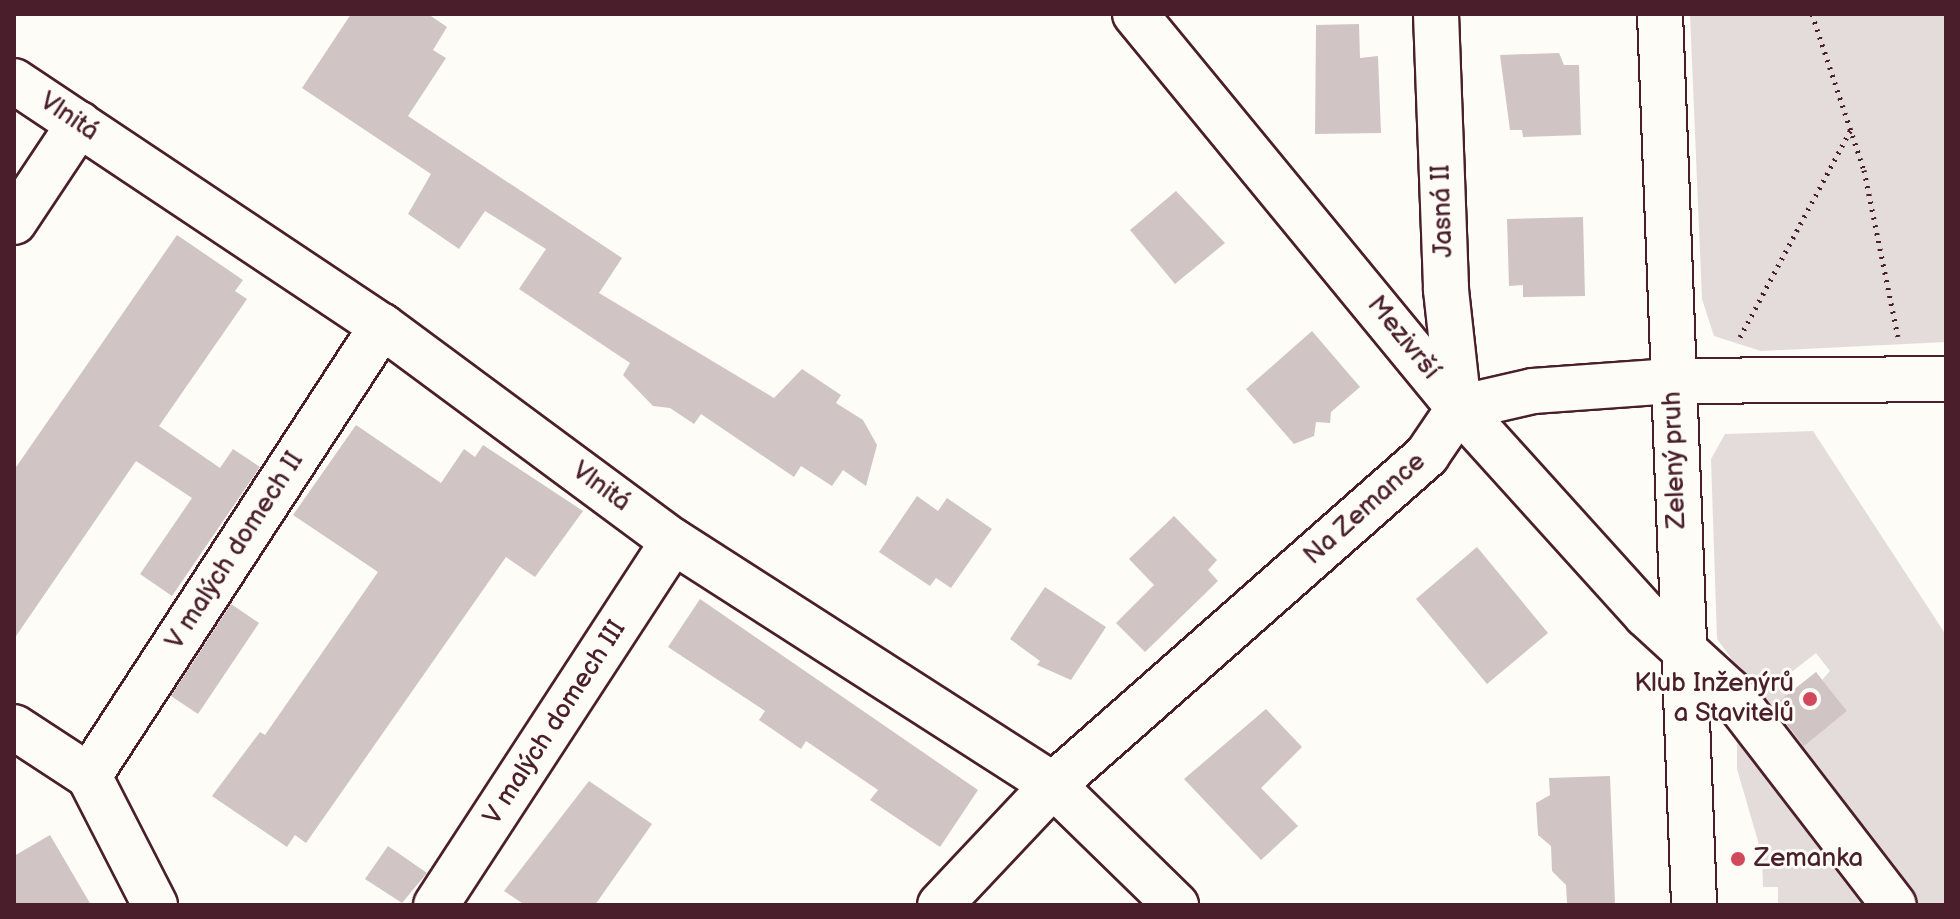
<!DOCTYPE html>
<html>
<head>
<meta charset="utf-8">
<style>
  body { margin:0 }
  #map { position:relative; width:1960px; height:919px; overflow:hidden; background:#fdfcf7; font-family:"Balsamiq Sans",sans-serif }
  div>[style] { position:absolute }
  .green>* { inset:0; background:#e3dcda }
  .building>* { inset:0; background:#d0c5c4 }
  .path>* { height:5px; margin-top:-2.5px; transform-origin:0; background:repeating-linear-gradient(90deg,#4a1f2b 0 2px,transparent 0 8px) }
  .roads { filter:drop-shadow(2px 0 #4a1f2b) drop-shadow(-2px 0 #4a1f2b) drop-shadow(0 2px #4a1f2b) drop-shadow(0 -2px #4a1f2b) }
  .minor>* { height:44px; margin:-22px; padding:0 22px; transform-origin:22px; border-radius:22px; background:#fdfcf7 }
  .dots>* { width:22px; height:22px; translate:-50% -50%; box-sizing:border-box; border:4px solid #fdfcf7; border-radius:50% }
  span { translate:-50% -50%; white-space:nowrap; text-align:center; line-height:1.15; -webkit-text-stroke:6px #fdfcf7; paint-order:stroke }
  .street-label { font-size:26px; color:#4a1f2b }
  .poi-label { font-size:26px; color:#4a1f2b }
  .right { translate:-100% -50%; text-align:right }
  .left { translate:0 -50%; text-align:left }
  .frame { position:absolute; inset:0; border:16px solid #4a1f2b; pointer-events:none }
</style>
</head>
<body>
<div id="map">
  <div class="green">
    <i style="clip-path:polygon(1690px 14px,1946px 14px,1946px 342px,1761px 351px,1714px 336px,1702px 299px)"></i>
    <i style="clip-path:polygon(evenodd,1813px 431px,1946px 635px,1946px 905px,1913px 905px,1717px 639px,1711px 459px,1725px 434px,1813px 431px,1816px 653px,1830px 671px,1822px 680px,1847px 711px,1804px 745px,1774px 706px,1790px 692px,1780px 681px,1816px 653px)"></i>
    <i style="clip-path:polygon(1737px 723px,1873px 905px,1778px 905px,1778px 887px,1763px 887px,1762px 855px,1737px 769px)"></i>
  </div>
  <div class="building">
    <i style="clip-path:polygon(351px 14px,428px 14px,447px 27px,433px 50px,446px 58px,408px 116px,622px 258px,599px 293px,774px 398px,802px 369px,841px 395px,836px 403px,863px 420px,877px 445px,866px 486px,843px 470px,832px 486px,801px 466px,794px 477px,701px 414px,694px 424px,670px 408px,653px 406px,623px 375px,630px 363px,519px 289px,546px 249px,485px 211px,459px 249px,408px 214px,431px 174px,302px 88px)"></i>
    <i style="clip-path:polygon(1359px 24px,1360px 58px,1378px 56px,1381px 133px,1315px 134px,1316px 25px)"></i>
    <i style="clip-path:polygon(1559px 53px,1564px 65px,1579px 65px,1581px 135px,1523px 137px,1522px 130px,1510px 130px,1500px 55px)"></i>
    <i style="clip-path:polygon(1176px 191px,1225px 243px,1175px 284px,1130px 230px)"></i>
    <i style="clip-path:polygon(1583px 217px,1585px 296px,1523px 297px,1523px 285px,1509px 286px,1507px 219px)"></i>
    <i style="clip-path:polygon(177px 235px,243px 280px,235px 291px,247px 299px,159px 426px,220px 468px,233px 449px,260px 467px,172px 596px,140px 574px,192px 498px,136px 461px,14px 639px,14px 470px)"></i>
    <i style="clip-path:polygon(1312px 331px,1360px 387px,1331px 412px,1330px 423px,1316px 422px,1314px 436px,1294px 444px,1246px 389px)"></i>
    <i style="clip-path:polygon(356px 425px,441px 483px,464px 449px,475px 457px,483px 445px,583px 511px,535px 577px,506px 557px,306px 843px,295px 835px,287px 847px,212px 796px,260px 732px,265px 735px,378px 572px,293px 515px)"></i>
    <i style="clip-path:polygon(917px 496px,938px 511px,947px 498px,992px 529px,951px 588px,936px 578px,930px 586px,879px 552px)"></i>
    <i style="clip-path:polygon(1174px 516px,1217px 560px,1208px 570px,1218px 581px,1145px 652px,1116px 623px,1154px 585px,1129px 559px)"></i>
    <i style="clip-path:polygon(1477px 547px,1548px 633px,1487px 684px,1416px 599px)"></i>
    <i style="clip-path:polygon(1045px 587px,1106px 627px,1071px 680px,1037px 665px,1040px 661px,1010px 639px)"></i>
    <i style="clip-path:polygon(700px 599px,978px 790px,940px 847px,870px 800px,878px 790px,806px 741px,801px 749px,759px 720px,765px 711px,668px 647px)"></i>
    <i style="clip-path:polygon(231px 604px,259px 623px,198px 714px,171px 696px)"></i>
    <i style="clip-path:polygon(1816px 672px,1847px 711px,1804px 746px,1773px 706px)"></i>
    <i style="clip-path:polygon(1266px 709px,1302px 747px,1261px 788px,1298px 826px,1261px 860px,1184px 779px)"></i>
    <i style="clip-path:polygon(1610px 776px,1615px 903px,1567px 903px,1566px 885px,1552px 871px,1551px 846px,1538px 835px,1536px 803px,1550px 795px,1549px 778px)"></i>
    <i style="clip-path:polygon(589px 781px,652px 824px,595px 905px,525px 905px,504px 891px)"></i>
    <i style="clip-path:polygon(50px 835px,91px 905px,14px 905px,14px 856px)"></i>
    <i style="clip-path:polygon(388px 846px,427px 873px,402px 903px,365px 879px)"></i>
  </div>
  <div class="path">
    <i style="left:1812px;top:14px;width:164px;rotate:71.6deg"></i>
    <i style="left:1864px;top:170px;width:170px;rotate:78.5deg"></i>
    <i style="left:1740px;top:337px;width:234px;rotate:-61.9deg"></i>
  </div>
  <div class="roads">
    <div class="minor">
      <i style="left:1135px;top:14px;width:510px;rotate:50.57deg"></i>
      <i style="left:1459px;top:408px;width:279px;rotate:47.9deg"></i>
      <i style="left:1646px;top:615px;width:113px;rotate:42.5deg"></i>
      <i style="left:1729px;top:691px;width:270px;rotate:52.4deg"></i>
      <i style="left:1436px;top:14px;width:276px;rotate:87.9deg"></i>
      <i style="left:1446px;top:290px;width:119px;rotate:83.7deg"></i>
      <i style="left:1660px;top:14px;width:892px;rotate:87.81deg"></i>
      <i style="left:14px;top:81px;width:442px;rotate:33.7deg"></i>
      <i style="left:382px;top:326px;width:362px;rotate:36.5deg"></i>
      <i style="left:673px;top:541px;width:452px;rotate:32.7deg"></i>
      <i style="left:1053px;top:785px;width:172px;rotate:44.3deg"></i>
      <i style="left:14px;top:222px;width:118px;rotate:-56.4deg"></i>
      <i style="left:14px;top:727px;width:90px;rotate:33.2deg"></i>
      <i style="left:89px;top:776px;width:145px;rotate:62.9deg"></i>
      <i style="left:89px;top:776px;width:537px;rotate:-56.93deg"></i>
      <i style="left:436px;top:905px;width:434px;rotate:-56.9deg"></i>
      <i style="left:940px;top:905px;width:165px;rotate:-46.7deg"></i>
      <i style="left:1053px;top:785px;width:499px;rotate:-41.4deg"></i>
      <i style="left:1427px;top:455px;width:57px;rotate:-55.8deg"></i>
      <i style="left:1459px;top:408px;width:76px;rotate:-12.9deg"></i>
      <i style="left:1533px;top:391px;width:139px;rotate:-4.1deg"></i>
      <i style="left:1672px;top:381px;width:274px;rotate:-0.4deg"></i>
    </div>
  </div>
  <div class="dots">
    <i style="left:1810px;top:699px;background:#d1495b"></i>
    <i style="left:1738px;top:859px;background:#d1495b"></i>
  </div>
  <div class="street-label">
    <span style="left:69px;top:117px;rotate:34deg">Vlnitá</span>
    <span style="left:1443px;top:211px;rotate:-92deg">Jasná II</span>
    <span style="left:1403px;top:338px;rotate:51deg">Mezivrší</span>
    <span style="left:1675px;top:460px;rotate:-92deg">Zelený pruh</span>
    <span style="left:601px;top:487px;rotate:36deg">Vlnitá</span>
    <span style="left:1365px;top:509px;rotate:-42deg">Na Zemance</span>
    <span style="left:235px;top:551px;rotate:-57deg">V malých domech II</span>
    <span style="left:555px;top:723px;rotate:-57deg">V malých domech III</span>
  </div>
  <div class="poi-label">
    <span class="right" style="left:1794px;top:699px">Klub Inženýrů<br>a Stavitelů</span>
    <span class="left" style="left:1754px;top:859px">Zemanka</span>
  </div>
  <div class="frame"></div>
</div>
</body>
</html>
